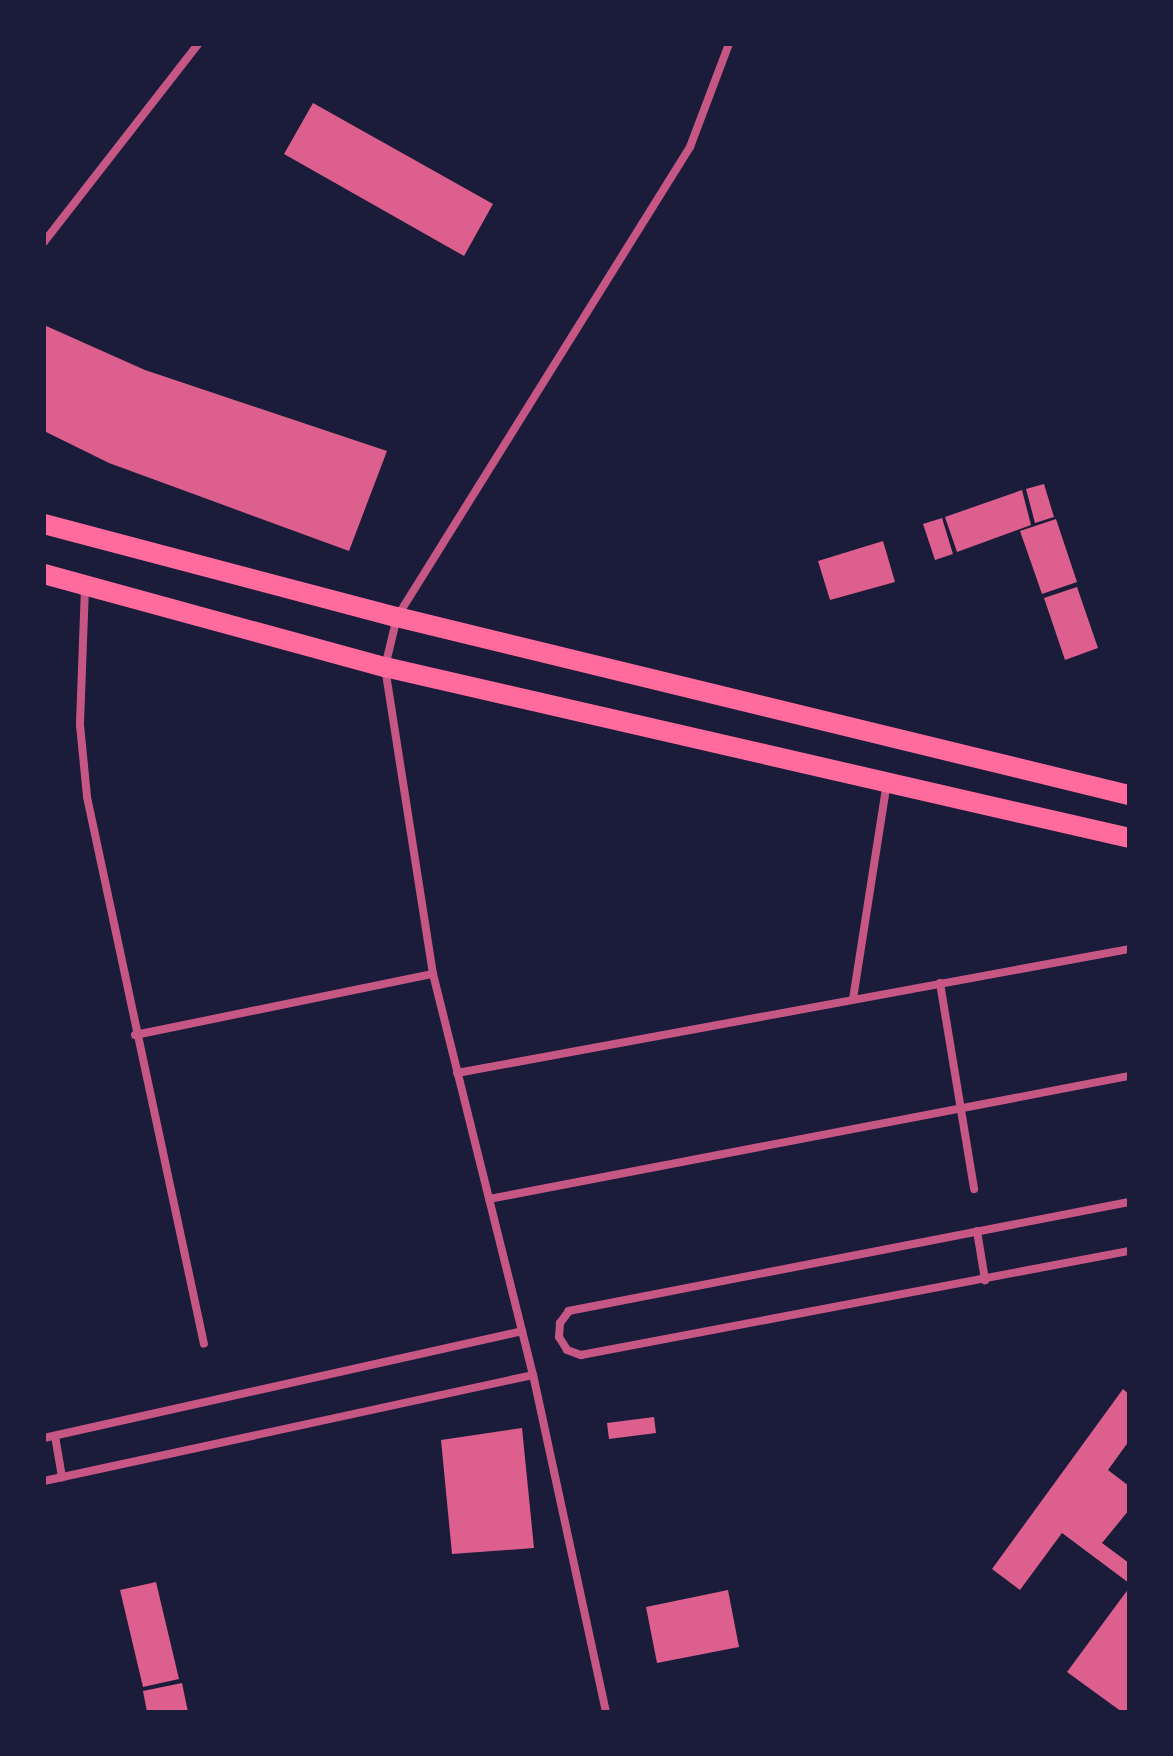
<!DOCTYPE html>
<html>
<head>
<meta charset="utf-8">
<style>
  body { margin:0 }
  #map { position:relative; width:1173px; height:1756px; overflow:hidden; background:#1b1b3a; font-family:Inter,sans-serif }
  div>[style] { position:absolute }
  .building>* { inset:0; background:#dd5f8e }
  .minor>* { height:8px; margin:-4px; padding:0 4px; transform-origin:4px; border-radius:4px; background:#c65784 }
  .trunk>* { height:20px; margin:-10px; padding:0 10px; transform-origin:10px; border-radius:10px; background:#ff6b9d }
  span { translate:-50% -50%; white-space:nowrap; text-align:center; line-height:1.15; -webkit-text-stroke:8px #1b1b3a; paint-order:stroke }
  .frame { position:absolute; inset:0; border:46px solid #1b1b3a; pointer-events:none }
</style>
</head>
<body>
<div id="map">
  <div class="building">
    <i style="clip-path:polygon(313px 103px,493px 204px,464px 256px,284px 154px)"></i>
    <i style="clip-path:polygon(44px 325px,145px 370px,387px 451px,349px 551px,109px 463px,44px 431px)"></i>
    <i style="clip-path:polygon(1044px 484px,1054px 517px,1035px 523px,1026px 489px)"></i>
    <i style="clip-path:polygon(1022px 490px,1031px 525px,957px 552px,945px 517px)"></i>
    <i style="clip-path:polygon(942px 518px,953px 554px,935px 560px,923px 524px)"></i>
    <i style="clip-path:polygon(1056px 519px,1077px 582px,1042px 594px,1020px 531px)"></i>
    <i style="clip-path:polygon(883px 541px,895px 582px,830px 600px,818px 561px)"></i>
    <i style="clip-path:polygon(1077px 587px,1098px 648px,1065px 660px,1044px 598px)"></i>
    <i style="clip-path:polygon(1123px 1389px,1129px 1394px,1129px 1441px,1108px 1470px,1129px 1486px,1129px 1510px,1102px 1543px,1129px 1563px,1129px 1583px,1062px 1533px,1020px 1590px,992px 1569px)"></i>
    <i style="clip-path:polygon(654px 1417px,656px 1433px,609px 1439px,607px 1423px)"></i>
    <i style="clip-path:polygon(522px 1428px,534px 1548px,452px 1554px,441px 1440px)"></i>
    <i style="clip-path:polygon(156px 1582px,179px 1679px,143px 1687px,120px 1590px)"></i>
    <i style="clip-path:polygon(1129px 1588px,1129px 1712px,1122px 1712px,1067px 1672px)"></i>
    <i style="clip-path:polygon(728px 1590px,739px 1647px,657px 1663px,646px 1607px)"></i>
    <i style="clip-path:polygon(182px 1683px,188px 1712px,147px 1712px,143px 1691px)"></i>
  </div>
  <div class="minor">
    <i style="left:44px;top:242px;width:251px;rotate:-52.1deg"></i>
    <i style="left:85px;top:587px;width:138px;rotate:92.1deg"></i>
    <i style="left:80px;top:725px;width:72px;rotate:84.4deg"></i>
    <i style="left:87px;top:797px;width:559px;rotate:77.93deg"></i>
    <i style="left:940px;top:983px;width:209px;rotate:80.6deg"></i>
    <i style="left:853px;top:999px;width:219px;rotate:-81.1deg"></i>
    <i style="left:135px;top:1035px;width:304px;rotate:-11.6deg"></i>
    <i style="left:457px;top:1073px;width:683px;rotate:-10.45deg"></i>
    <i style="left:489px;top:1199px;width:652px;rotate:-10.88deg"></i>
    <i style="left:1129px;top:1202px;width:571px;rotate:168.99deg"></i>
    <i style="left:569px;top:1311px;width:15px;rotate:127deg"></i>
    <i style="left:560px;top:1323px;width:14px;rotate:94deg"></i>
    <i style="left:559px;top:1337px;width:15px;rotate:58deg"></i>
    <i style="left:567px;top:1350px;width:15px;rotate:20deg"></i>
    <i style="left:581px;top:1355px;width:558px;rotate:-10.75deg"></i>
    <i style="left:977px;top:1231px;width:50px;rotate:80.7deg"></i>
    <i style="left:55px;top:1436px;width:42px;rotate:80.3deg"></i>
    <i style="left:44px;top:1438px;width:490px;rotate:-12.6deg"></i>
    <i style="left:44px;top:1481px;width:500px;rotate:-12.23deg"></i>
    <i style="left:606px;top:1712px;width:345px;rotate:-102.2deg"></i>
    <i style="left:533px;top:1375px;width:413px;rotate:-104deg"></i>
    <i style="left:433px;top:974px;width:311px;rotate:-98.9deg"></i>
    <i style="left:385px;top:667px;width:51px;rotate:-76.5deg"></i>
    <i style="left:397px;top:617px;width:554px;rotate:-58.06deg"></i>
    <i style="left:690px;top:147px;width:110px;rotate:-69.3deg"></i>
  </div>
  <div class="trunk">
    <i style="left:44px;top:524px;width:365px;rotate:14.8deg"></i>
    <i style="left:397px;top:617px;width:753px;rotate:13.67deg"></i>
    <i style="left:44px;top:574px;width:353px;rotate:15.3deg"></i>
    <i style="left:385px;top:667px;width:763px;rotate:12.94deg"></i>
  </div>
  <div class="frame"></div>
</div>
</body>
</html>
